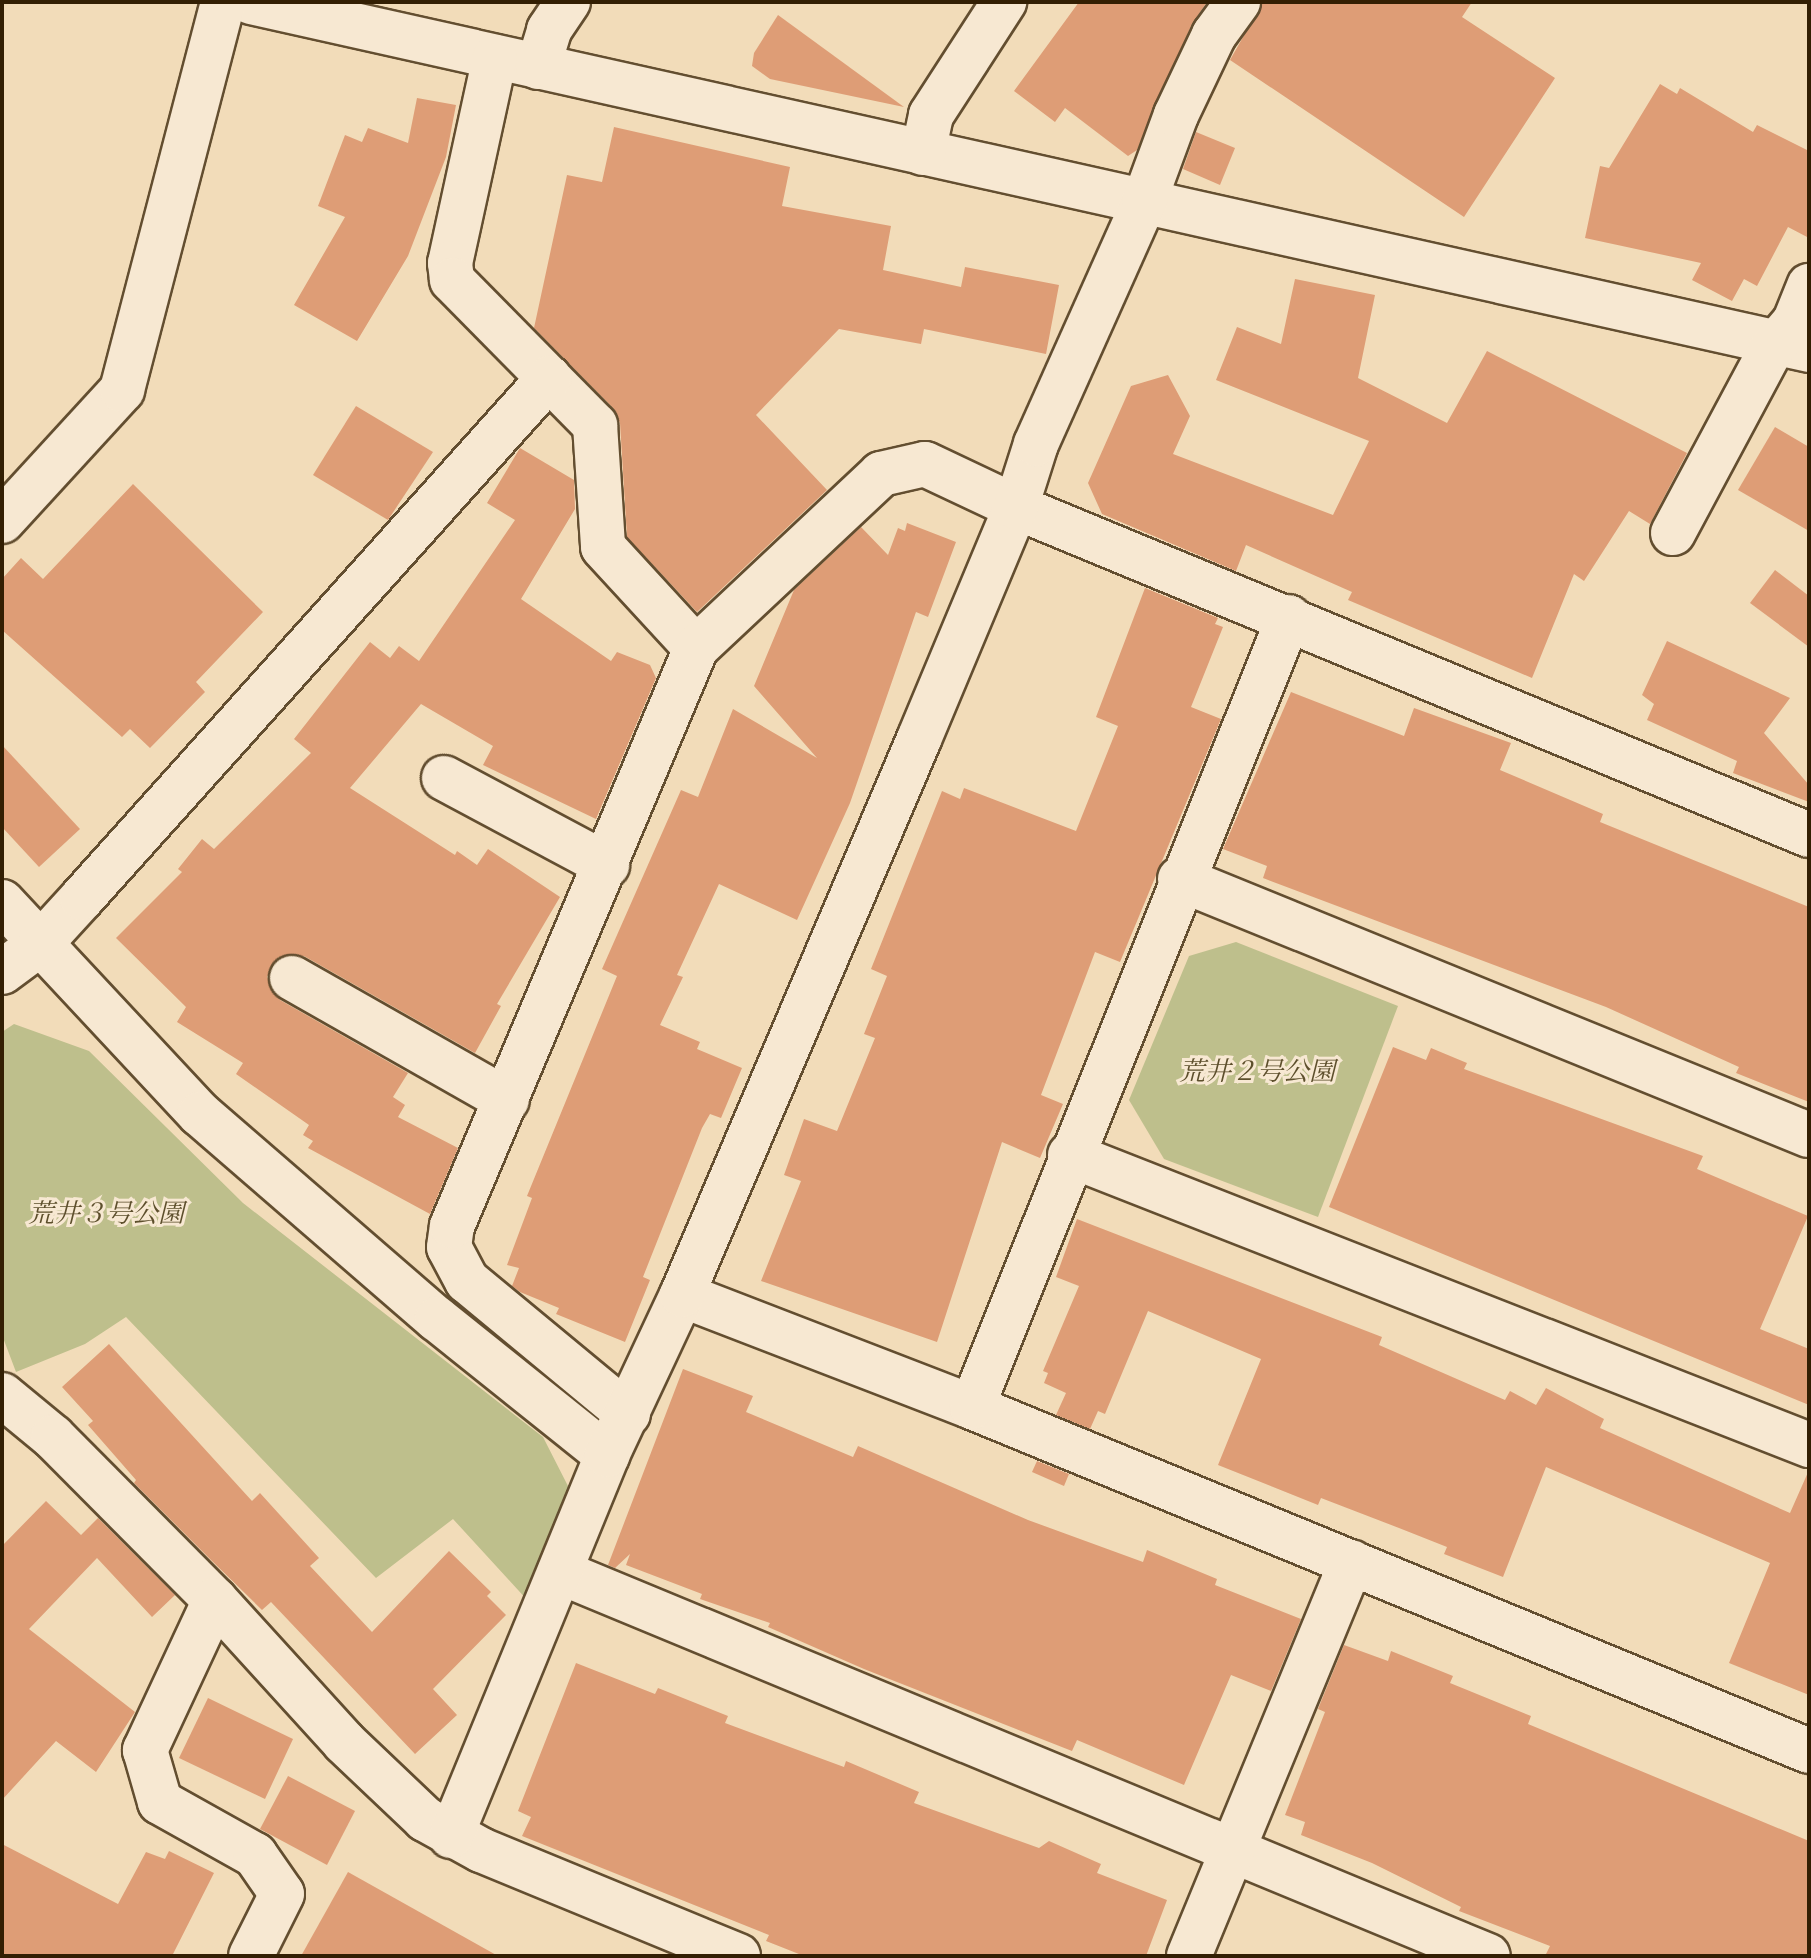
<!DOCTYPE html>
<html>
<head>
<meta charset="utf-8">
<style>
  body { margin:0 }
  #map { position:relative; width:1811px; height:1958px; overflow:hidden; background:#f2dcb9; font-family:"IM FELL Double Pica","Noto Serif JP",serif }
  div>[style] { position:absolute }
  .green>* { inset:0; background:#bebf8c }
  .building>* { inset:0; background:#de9d76 }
  .roads { filter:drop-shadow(2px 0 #634e30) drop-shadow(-2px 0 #634e30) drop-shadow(0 2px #634e30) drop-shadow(0 -2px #634e30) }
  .minor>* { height:44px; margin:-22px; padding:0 22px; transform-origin:22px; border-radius:22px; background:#f7e8d2 }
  span { translate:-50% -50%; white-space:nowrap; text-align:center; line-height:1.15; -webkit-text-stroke:6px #f7e8d2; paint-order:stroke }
  .park-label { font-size:26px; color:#5d4f2c; font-style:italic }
  .frame { position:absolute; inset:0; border:4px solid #331f03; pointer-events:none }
</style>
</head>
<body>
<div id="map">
  <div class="green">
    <i style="clip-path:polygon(1236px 942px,1398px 1006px,1318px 1217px,1164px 1159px,1129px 1100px,1189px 956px)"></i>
    <i style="clip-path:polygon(14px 1024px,89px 1051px,243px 1203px,543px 1437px,569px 1488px,529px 1602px,453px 1519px,376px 1578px,126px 1317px,85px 1344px,16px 1372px,2px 1335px,2px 1032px)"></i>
  </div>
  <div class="building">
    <i style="clip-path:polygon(1079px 2px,1207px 2px,1192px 24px,1137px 150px,1128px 156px,1065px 108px,1055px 122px,1014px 91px)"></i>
    <i style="clip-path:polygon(1263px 2px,1472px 2px,1462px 17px,1555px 78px,1464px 217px,1230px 60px)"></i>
    <i style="clip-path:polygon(778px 15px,904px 107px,770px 79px,752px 66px,754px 53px)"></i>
    <i style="clip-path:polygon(1660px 84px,1677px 94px,1680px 88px,1753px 132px,1757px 125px,1809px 151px,1809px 238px,1788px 227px,1757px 286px,1744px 279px,1732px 301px,1692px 280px,1701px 263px,1585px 238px,1600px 166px,1609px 168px)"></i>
    <i style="clip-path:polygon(417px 98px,456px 105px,446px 157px,408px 256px,357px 341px,294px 305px,345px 217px,318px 206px,345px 135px,362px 142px,368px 128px,408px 143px)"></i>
    <i style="clip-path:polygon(614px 127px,790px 167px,782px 206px,891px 226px,883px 270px,961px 287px,965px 267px,1059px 285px,1046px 354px,924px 329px,921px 344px,839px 329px,756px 415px,827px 490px,697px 612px,627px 537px,620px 423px,613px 408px,534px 328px,567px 175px,602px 182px)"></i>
    <i style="clip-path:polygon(1196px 132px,1235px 148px,1220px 185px,1183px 169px)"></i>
    <i style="clip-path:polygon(1295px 279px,1375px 295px,1358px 378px,1447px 423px,1487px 351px,1687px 453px,1650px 524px,1629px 511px,1584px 581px,1574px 574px,1532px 678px,1348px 600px,1352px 592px,1246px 545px,1236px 571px,1102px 514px,1088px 483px,1131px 386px,1168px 375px,1190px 416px,1173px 454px,1333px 515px,1369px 441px,1216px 380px,1237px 327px,1281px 344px)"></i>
    <i style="clip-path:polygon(356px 406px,433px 452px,388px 520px,313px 475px)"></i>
    <i style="clip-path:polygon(1775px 427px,1809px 447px,1809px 531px,1738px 490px)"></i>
    <i style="clip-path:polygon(520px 448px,574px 480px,575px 509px,521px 599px,611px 661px,617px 652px,650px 665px,656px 678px,596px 819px,483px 765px,493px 746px,421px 704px,350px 788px,455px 855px,457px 851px,477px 865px,488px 849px,560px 897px,497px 1004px,501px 1006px,475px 1053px,304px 956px,279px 957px,267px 977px,280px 1000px,408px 1073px,393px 1097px,405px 1105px,398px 1117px,458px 1148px,430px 1214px,308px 1148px,313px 1141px,303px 1135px,309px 1125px,236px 1074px,243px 1063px,177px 1022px,186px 1007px,116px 938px,182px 872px,178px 869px,202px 839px,214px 849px,311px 753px,294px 739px,370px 642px,390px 658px,399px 646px,419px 661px,515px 520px,487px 503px)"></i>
    <i style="clip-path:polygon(133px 484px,263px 612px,196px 682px,205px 692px,150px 748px,130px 729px,122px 737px,2px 630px,2px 579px,21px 558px,43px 579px)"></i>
    <i style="clip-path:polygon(907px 523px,956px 542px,928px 617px,916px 612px,850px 803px,797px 920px,719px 884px,677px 975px,683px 977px,660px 1025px,700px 1042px,697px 1049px,742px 1068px,721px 1118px,710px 1114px,702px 1128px,643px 1277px,650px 1280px,625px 1342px,556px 1314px,559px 1308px,520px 1292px,512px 1286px,519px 1268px,507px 1265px,532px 1198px,527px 1196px,617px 976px,602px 969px,681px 790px,698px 797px,733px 709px,817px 758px,754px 686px,794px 590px,861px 527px,888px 555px,898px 528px,905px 531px)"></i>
    <i style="clip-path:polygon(1775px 570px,1809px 596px,1809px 647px,1750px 603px)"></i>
    <i style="clip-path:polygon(1145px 588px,1218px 618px,1215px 624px,1223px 627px,1191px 707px,1221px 719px,1120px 962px,1095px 952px,1041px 1095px,1063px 1104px,1040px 1158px,1002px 1142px,937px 1342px,761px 1281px,801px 1181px,784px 1175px,804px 1119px,837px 1131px,875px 1038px,864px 1034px,887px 976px,871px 969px,942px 791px,960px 799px,964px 788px,1076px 831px,1118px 726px,1096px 717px)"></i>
    <i style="clip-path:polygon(1667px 641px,1790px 698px,1764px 733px,1809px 785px,1809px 802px,1733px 773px,1737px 761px,1647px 720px,1654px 704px,1642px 695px)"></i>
    <i style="clip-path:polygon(1291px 692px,1404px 736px,1414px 708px,1511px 743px,1500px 770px,1603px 814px,1600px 822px,1809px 907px,1809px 1102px,1736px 1073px,1739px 1067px,1606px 1007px,1263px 878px,1267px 866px,1223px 849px)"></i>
    <i style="clip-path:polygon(2px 745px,80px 829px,39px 867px,2px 827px)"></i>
    <i style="clip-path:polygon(1393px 1047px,1426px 1060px,1431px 1048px,1467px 1063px,1464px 1069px,1703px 1156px,1697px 1169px,1808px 1216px,1760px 1329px,1809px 1349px,1809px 1405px,1329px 1207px)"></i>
    <i style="clip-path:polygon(1077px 1219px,1382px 1337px,1379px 1345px,1505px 1400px,1510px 1391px,1536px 1405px,1546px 1388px,1604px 1419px,1600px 1428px,1790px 1513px,1809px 1470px,1809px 1695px,1729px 1663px,1770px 1563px,1546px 1467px,1503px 1577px,1444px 1554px,1447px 1547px,1399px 1528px,1321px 1498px,1318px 1505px,1218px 1465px,1261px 1359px,1148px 1311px,1105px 1414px,1098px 1411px,1090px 1429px,1056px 1415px,1066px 1393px,1044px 1383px,1048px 1373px,1043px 1371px,1079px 1286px,1056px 1277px)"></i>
    <i style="clip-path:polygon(109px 1344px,252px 1501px,260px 1493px,319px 1558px,310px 1566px,372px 1632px,449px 1551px,491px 1592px,487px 1596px,506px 1615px,433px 1689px,457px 1715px,415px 1754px,271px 1602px,262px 1610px,211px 1560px,134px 1483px,136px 1480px,88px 1425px,93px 1421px,62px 1387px)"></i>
    <i style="clip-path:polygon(683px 1369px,753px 1396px,746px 1412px,853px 1457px,858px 1446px,1028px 1520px,1143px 1562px,1147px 1550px,1217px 1579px,1215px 1585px,1301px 1619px,1271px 1691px,1231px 1675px,1184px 1785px,1077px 1740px,1072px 1751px,864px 1669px,768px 1627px,770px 1623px,700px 1599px,702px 1594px,626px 1565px,630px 1554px,615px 1568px,608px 1565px)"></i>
    <i style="clip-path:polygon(1037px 1461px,1069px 1474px,1064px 1486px,1032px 1472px)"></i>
    <i style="clip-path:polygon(46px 1501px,81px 1535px,98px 1518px,175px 1595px,152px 1617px,97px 1558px,29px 1629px,135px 1712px,96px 1772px,56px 1741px,2px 1800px,2px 1546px)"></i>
    <i style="clip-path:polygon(1344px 1645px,1388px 1661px,1391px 1651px,1453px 1676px,1450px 1683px,1531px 1716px,1528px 1724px,1809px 1841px,1809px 1956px,1545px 1956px,1550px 1946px,1459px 1911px,1461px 1907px,1372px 1863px,1301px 1835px,1305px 1822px,1285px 1815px,1325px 1712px,1318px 1709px)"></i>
    <i style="clip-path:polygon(576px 1663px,655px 1694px,658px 1688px,728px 1716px,725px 1723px,844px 1767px,846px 1761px,919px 1792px,914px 1803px,1039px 1848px,1049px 1841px,1101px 1864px,1097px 1873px,1167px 1900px,1146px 1956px,804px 1956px,766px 1941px,769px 1935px,522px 1836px,531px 1817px,518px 1811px)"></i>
    <i style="clip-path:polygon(208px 1698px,293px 1739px,265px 1799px,179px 1758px)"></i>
    <i style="clip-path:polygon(288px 1776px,355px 1811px,327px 1865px,260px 1829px)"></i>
    <i style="clip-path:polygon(2px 1844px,118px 1904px,146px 1852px,165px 1859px,169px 1851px,214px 1873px,172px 1956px,2px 1956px)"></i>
    <i style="clip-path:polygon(348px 1872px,498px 1956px,301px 1956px)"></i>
  </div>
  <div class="roads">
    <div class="minor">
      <i style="left:251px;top:2px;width:1596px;rotate:12.59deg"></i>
      <i style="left:495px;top:57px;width:211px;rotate:102.3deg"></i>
      <i style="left:450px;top:263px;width:17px;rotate:83deg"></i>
      <i style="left:452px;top:280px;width:204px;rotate:45.4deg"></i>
      <i style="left:595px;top:425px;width:122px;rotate:86.2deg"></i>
      <i style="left:603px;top:547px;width:137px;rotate:47.4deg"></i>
      <i style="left:538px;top:67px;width:39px;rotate:-73deg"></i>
      <i style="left:549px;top:30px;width:34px;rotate:-56deg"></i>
      <i style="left:923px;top:153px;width:39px;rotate:-78deg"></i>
      <i style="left:931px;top:115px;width:135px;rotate:-57.1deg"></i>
      <i style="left:2px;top:521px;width:178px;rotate:-47.5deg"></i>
      <i style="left:122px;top:390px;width:401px;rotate:-75.4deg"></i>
      <i style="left:1673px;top:533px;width:206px;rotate:-61.9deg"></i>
      <i style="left:1770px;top:351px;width:39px;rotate:-50deg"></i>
      <i style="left:1795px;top:321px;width:38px;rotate:-68deg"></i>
      <i style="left:444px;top:778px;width:185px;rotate:28.1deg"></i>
      <i style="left:1180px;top:879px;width:679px;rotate:22.15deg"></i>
      <i style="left:2px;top:902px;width:290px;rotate:47deg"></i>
      <i style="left:200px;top:1114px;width:313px;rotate:40.9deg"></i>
      <i style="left:437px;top:1319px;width:218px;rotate:38.7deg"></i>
      <i style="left:2px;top:972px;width:47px;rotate:-36.4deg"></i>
      <i style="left:40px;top:944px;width:62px;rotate:-47.6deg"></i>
      <i style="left:82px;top:898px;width:699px;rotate:-48.07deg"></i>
      <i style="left:292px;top:978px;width:247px;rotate:29.6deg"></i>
      <i style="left:1070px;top:1155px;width:794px;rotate:21.43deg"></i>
      <i style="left:682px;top:1295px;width:311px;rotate:21.1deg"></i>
      <i style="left:972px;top:1407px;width:905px;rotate:22.34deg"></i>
      <i style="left:2px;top:1395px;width:66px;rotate:39.5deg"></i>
      <i style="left:53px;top:1437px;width:230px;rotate:45.2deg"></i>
      <i style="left:215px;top:1600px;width:192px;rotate:47.7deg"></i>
      <i style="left:344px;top:1742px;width:112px;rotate:43.5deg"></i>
      <i style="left:425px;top:1819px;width:64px;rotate:29deg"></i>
      <i style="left:481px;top:1850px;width:278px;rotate:22.4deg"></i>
      <i style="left:972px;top:1407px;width:851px;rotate:-68.14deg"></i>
      <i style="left:628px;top:1414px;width:209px;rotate:-140.4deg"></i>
      <i style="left:467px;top:1281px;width:38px;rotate:-118deg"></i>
      <i style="left:449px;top:1247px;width:21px;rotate:-82deg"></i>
      <i style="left:452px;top:1226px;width:627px;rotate:-67.11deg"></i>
      <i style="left:696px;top:648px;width:254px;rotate:-43.2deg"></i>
      <i style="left:881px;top:474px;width:45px;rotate:-12.8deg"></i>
      <i style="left:925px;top:464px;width:101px;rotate:25.3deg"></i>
      <i style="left:1016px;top:507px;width:858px;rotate:22.47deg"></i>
      <i style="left:560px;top:1572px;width:1004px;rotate:22.48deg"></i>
      <i style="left:215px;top:1600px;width:166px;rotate:115deg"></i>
      <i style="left:145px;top:1750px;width:54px;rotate:73.9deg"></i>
      <i style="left:160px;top:1802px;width:109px;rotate:29.2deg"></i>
      <i style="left:255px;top:1855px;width:47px;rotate:55.3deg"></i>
      <i style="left:282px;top:1894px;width:69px;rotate:116.6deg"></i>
      <i style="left:451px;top:1836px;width:412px;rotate:-67.7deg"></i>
      <i style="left:607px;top:1455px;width:177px;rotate:-64.9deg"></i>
      <i style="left:682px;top:1295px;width:604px;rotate:-66.91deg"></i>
      <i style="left:919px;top:739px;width:251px;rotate:-67.3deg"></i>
      <i style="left:1016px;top:507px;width:66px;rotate:-72.4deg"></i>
      <i style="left:1036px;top:444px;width:265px;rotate:-65.9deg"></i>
      <i style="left:1144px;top:202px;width:93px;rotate:-69.8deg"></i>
      <i style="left:1176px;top:115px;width:89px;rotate:-64.6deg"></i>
      <i style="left:1214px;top:35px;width:41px;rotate:-54deg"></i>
      <i style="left:1189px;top:1956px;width:426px;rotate:-67.6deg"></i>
    </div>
  </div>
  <div class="park-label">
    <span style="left:1257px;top:1073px">荒井２号公園</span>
    <span style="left:106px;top:1215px">荒井３号公園</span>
  </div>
  <div class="frame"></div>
</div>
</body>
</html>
